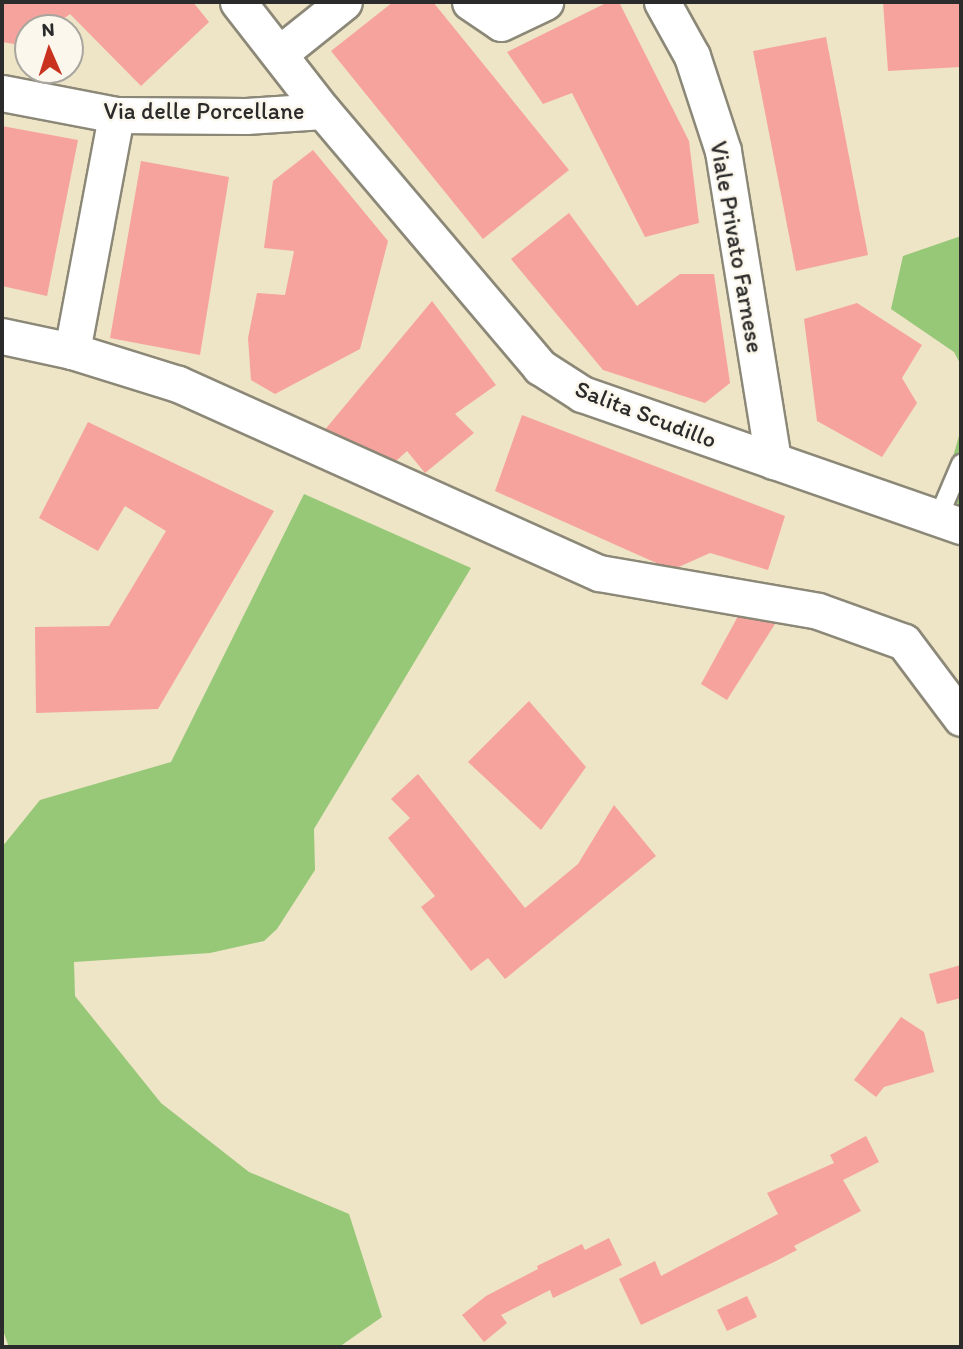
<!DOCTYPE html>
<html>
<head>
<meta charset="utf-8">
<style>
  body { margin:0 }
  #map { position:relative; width:963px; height:1349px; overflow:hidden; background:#eee4c6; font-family:Itim,sans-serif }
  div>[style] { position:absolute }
  .green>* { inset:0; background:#96c878 }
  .building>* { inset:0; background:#f7a39d }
  .roads { filter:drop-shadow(2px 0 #8c8878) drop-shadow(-2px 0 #8c8878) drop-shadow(0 2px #8c8878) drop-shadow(0 -2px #8c8878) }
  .service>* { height:18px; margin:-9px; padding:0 9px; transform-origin:9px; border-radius:9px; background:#fff }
  .minor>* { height:35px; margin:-17.5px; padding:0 17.5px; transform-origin:17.5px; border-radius:17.5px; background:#fff }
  span { translate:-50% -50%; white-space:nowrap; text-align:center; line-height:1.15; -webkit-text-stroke:5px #fbf7ec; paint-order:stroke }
  .street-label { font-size:24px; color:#2b2b2b }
  .frame { position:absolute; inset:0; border:4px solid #2b2b2b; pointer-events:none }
  .north { position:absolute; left:14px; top:14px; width:70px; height:70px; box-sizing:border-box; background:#fbf7ec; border:2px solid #a8a59f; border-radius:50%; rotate:357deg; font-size:19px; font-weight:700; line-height:28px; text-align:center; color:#2b2b2b }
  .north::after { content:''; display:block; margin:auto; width:24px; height:32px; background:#c8321e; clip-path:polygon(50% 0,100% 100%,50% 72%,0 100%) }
</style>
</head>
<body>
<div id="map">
  <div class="green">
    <i style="clip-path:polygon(961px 236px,961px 365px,954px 352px,891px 309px,903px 256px)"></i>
    <i style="clip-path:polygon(961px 429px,961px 511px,946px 481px)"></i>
    <i style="clip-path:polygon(304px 494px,471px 568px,314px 829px,315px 870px,277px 929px,264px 941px,210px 953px,74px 962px,75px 996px,161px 1103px,249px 1172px,349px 1214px,382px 1317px,339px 1347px,9px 1347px,2px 1328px,2px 847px,40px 800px,171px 762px)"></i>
  </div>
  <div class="building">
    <i style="clip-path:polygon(2px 2px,193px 2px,209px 22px,141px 86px,70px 14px,51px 28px,28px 28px,26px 46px,2px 42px)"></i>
    <i style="clip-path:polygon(393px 2px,433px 2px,569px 170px,483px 239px,331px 51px)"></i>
    <i style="clip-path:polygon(608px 2px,619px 2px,689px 141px,699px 223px,645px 237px,572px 93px,543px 104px,507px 52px)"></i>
    <i style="clip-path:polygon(883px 2px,961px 2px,961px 67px,888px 71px)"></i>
    <i style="clip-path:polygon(826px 37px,868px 255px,796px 271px,753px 51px)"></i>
    <i style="clip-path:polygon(2px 126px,78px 140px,47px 296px,2px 286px)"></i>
    <i style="clip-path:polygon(313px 150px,388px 241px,360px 349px,275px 394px,251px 380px,248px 338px,257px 293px,285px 295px,294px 251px,264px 248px,273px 181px)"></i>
    <i style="clip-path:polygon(141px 161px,229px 177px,200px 355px,110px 338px)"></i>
    <i style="clip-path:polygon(569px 213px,637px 306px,680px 274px,714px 274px,730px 383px,705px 403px,603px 370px,511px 259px)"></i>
    <i style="clip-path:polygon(432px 301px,496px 385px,455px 414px,474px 433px,425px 473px,407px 451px,396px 461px,323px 432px)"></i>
    <i style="clip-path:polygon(857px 303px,922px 345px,902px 378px,917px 403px,882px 457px,817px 421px,804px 319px)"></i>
    <i style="clip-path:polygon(522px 415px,785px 516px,768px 570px,710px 553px,672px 570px,495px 491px)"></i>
    <i style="clip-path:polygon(88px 422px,274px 511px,158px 709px,36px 713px,35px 627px,109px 626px,166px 531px,125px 506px,98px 551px,39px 518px)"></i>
    <i style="clip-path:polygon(743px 607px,780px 616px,727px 700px,701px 684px)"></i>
    <i style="clip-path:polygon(529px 701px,586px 767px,541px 830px,468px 762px)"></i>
    <i style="clip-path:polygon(418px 774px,525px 908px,578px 864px,614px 805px,656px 856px,505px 979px,488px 958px,471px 971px,421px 907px,435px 896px,388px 838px,410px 818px,391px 799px)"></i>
    <i style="clip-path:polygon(961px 965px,961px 998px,937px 1004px,929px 974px)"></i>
    <i style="clip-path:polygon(901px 1017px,924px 1032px,934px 1072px,884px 1087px,876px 1097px,854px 1080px)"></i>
    <i style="clip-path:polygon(866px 1136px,879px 1162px,843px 1180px,861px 1211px,794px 1246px,797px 1250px,774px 1262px,641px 1325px,619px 1279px,655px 1261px,661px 1276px,778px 1214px,767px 1193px,834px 1163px,830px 1155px)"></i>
    <i style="clip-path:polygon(609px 1238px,622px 1265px,553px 1298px,550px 1290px,501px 1315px,507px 1323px,484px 1342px,462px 1315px,486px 1296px,538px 1269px,537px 1266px,582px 1244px,585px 1250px)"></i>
    <i style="clip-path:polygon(747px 1296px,757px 1317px,727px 1331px,717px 1310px)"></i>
  </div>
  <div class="roads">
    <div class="service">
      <i style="left:938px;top:518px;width:59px;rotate:-66.9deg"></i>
    </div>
    <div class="minor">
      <i style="left:238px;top:2px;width:138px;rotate:52.1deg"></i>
      <i style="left:323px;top:111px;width:336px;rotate:49.7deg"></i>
      <i style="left:540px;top:367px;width:50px;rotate:32.7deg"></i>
      <i style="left:582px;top:394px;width:401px;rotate:19.2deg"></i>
      <i style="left:470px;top:2px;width:37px;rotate:34deg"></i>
      <i style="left:501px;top:23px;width:49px;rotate:-25.5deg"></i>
      <i style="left:662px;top:2px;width:62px;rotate:60.9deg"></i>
      <i style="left:692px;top:56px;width:100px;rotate:71.9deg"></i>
      <i style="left:723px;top:151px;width:314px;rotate:80.8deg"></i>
      <i style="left:279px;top:54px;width:83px;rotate:-38.7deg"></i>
      <i style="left:2px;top:93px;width:116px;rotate:10.9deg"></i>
      <i style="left:116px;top:115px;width:130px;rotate:0.4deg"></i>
      <i style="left:246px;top:116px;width:77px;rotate:-3.7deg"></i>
      <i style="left:2px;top:336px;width:72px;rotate:12.1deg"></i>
      <i style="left:72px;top:351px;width:111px;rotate:17.3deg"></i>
      <i style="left:178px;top:384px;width:461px;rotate:24.2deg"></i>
      <i style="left:599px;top:573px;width:222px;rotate:9.8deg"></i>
      <i style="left:818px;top:611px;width:91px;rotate:19.8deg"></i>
      <i style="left:904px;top:642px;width:95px;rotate:53.1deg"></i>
      <i style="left:72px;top:351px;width:240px;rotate:-79.4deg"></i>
    </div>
  </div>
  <div class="street-label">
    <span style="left:204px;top:111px">Via delle Porcellane</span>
    <span style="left:737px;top:247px;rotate:80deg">Viale Privato Farnese</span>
    <span style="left:646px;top:414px;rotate:21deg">Salita Scudillo</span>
  </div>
  <div class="frame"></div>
  <div class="north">N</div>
</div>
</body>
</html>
